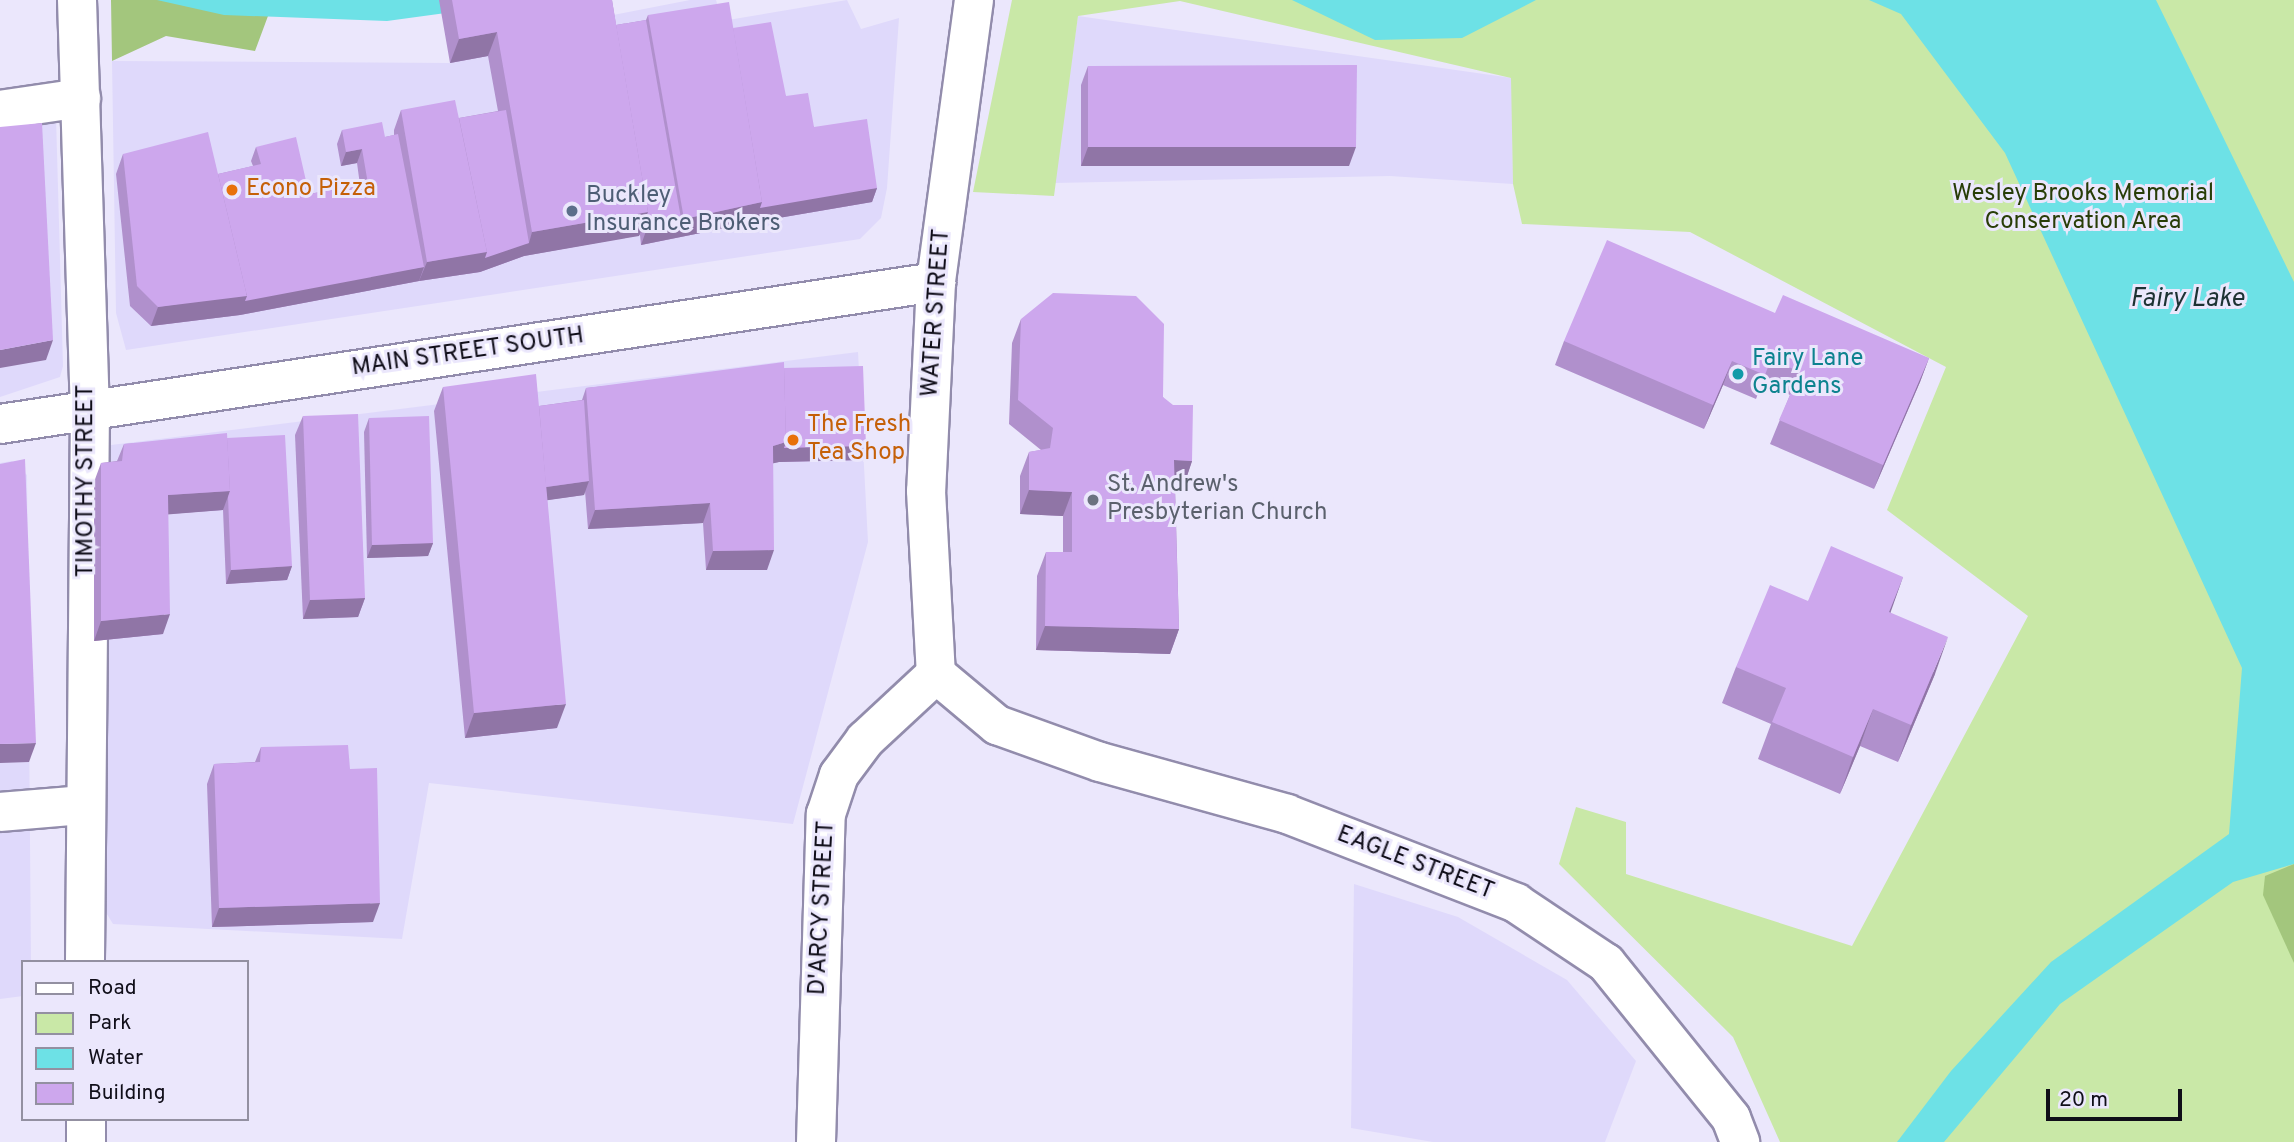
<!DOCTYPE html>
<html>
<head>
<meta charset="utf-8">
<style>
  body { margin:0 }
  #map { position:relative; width:2294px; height:1142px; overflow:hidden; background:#ebe7fc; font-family:Overpass,sans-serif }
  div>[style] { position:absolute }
  .built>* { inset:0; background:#dfd9fb }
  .green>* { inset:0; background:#c9e8a7 }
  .forest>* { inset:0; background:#a3c67d }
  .water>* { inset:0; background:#6de1e6 }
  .roads { filter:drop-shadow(2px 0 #928cac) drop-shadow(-2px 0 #928cac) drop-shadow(0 2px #928cac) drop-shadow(0 -2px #928cac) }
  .minor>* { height:38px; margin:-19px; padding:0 19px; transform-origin:19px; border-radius:19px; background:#fff }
  .major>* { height:38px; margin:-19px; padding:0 19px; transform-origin:19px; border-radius:19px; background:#fff }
  .wall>* { inset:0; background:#b090cc }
  .shaded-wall>* { inset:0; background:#9075a6 }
  .building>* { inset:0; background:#cda7ed }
  .dots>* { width:19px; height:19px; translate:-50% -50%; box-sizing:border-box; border:4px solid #ebe7fc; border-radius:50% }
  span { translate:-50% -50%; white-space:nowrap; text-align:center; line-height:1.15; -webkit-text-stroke:6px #ebe7fc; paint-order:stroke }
  .food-label { font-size:24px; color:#c56008 }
  .left { translate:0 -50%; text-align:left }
  .park-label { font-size:24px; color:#283d07 }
  .service-label { font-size:24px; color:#4e5e75 }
  .street-label { font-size:24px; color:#100e19 }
  .culture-label { font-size:24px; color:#0d838f }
  .worship-label { font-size:24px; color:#5b616d }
  .water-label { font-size:26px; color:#1d3233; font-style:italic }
  .legend { position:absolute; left:21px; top:960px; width:228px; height:161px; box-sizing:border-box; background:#ebe7fc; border:2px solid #9390a1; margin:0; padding:9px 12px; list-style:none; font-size:21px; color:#100e19 }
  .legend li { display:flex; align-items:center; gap:14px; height:35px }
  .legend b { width:35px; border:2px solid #9390a1 }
  .scale { position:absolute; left:2046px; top:1089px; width:136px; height:32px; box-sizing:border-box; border:4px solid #100e19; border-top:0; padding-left:9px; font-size:21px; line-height:24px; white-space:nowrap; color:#100e19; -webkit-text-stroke:5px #ebe7fc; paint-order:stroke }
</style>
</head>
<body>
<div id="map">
  <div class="built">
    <i style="clip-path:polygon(690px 0,716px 0,722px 21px,847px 0,861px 29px,899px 18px,887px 188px,881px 218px,860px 239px,126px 350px,116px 313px,112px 61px,450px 63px,603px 17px)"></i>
    <i style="clip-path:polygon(1078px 16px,1512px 78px,1513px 184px,1390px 176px,1054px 183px)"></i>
    <i style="clip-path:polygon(56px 117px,63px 366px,60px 377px,0 397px,0 125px)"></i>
    <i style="clip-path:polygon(858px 352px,868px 542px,793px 824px,429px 783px,402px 939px,113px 924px,102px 906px,95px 447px)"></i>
    <i style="clip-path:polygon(12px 461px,27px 475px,31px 962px,23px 962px,23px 996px,0 999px,0 463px)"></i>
    <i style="clip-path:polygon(1354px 884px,1458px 917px,1567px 980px,1636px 1061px,1605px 1142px,1433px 1142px,1351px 1128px)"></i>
  </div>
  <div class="green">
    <i style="clip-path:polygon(1012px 0,2294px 0,2294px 1142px,1780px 1142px,1733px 1037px,1559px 864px,1576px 807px,1626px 822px,1626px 874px,1852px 946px,2028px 616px,1887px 510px,1946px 367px,1690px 232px,1522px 224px,1513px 184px,1511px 78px,1180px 1px,1078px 16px,1054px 196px,973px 192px)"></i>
  </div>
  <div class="forest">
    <i style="clip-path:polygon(111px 0,297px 0,268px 16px,255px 51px,166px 36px,112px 61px)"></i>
    <i style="clip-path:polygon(2294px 864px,2294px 963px,2263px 895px,2265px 876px)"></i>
  </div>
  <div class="water">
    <i style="clip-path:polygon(157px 0,542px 0,387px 21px,224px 15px)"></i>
    <i style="clip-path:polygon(1292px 0,1536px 0,1462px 38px,1375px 40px)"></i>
    <i style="clip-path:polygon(1869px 0,2156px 0,2294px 282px,2294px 864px,2233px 882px,2060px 1004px,1944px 1142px,1897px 1142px,1951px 1071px,2051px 962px,2229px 834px,2242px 668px,2005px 153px,1901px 14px)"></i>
  </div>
  <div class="roads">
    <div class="minor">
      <i style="left:77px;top:0;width:408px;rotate:88.2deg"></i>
      <i style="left:90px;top:408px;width:554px;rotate:90.52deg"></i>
      <i style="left:0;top:110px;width:82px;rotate:-8.4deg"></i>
      <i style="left:0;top:812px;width:84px;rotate:-4.8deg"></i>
      <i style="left:86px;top:1119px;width:23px;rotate:90deg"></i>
      <i style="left:816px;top:1142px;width:328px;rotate:-88.3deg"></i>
      <i style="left:826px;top:814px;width:41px;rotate:-71.6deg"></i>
      <i style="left:839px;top:775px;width:44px;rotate:-53.4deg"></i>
      <i style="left:865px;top:740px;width:97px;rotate:-42.9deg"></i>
    </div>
    <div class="major">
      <i style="left:974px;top:0;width:285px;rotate:97.7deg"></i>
      <i style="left:936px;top:282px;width:209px;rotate:92.7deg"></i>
      <i style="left:926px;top:491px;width:183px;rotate:86.9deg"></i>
      <i style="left:936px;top:674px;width:80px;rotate:39.9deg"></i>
      <i style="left:997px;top:725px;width:109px;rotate:19.8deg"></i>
      <i style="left:1100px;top:762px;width:194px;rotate:15.5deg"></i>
      <i style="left:1287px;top:814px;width:246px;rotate:21.2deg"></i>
      <i style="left:1516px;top:903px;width:108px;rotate:33.7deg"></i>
      <i style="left:1606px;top:963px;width:199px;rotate:51.1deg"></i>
      <i style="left:1731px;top:1118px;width:26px;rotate:69deg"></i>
      <i style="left:0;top:424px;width:947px;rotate:-8.63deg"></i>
    </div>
  </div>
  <div class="wall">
    <i style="clip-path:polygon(439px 0,612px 0,616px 25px,646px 20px,648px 15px,733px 28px,786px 96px,814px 127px,877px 188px,872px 202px,755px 222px,641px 245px,640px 235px,524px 256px,480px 272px,419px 281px,240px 315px,151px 326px,130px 306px,116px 174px,123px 154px,218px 174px,253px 166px,251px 161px,256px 147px,309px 194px,360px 185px,357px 163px,341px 166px,337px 144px,342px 130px,385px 137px,394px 135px,394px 130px,401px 110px,459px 118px,498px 111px,488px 56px,450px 63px)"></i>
    <i style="clip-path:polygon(1088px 66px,1349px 166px,1081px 166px,1081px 85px)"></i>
    <i style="clip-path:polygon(1021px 319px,1163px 397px,1192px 461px,1184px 485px,1175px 485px,1179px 629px,1170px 654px,1036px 650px,1037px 576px,1046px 552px,1063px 552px,1063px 516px,1020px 514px,1020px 476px,1029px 452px,1041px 450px,1009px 424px,1012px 343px)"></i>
    <i style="clip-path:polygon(1564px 341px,1929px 358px,1920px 382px,1874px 489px,1770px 444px,1790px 395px,1762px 383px,1756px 399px,1723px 385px,1704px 429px,1555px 365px)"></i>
    <i style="clip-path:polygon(784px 368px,866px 446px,861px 460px,779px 462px,773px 463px,767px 570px,706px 570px,703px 523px,588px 529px,585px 491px,584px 495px,547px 500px,557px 728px,465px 738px,434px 411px,443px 387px,539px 406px,582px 400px,586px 388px)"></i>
    <i style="clip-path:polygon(303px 416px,365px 598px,358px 617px,303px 619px,295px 435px)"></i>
    <i style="clip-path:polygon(369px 418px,433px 543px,428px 556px,367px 558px,364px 432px)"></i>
    <i style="clip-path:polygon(227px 438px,292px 566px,287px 580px,226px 584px,223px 510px,168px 514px,163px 634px,94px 641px,94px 482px,101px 463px,117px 461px,124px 444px)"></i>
    <i style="clip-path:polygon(1903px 577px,1890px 612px,1935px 674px,1898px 762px,1860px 746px,1840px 794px,1758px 759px,1771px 724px,1722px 703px,1736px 667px,1808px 601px)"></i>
    <i style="clip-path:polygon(261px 747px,350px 769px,373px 922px,212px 927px,207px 784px,214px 764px,255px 762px)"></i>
  </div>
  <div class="shaded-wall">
    <i style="clip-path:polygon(497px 32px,488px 56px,450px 63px,459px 39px)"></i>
    <i style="clip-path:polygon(1088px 147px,1356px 147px,1349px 166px,1081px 166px)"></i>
    <i style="clip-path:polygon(362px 149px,357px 163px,341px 166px,346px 152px)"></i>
    <i style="clip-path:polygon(877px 188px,872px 202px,755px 222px,641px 245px,646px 231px,682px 224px,684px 219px,762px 202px)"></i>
    <i style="clip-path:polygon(648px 212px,639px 236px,524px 256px,480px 272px,419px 281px,427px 262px,529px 243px,532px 232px)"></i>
    <i style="clip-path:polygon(424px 267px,419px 281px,240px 315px,151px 326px,158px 307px)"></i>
    <i style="clip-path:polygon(53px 340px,46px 360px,0 368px,0 350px)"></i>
    <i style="clip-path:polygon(1929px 358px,1920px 382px,1874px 489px,1883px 465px)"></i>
    <i style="clip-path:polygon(1732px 361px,1723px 385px,1704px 429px,1713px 405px)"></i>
    <i style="clip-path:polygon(786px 442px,866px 446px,861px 460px,779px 462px,766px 465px,773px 446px)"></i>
    <i style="clip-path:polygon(1174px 460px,1192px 461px,1184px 485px,1166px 484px)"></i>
    <i style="clip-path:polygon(589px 481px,584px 495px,535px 502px,540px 488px)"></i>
    <i style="clip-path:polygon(1029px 490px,1072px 492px,1063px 516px,1020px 514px)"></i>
    <i style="clip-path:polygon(230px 491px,223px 510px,161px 515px,168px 495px)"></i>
    <i style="clip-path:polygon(710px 503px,703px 523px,588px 529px,595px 510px)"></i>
    <i style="clip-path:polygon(433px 543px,428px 556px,367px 558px,372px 545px)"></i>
    <i style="clip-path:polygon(774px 550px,767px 570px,706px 570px,713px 551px)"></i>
    <i style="clip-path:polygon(292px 566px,287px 580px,226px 584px,231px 570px)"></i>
    <i style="clip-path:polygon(1903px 577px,1890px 614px,1889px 612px)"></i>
    <i style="clip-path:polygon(365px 598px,358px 617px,303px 619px,310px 600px)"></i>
    <i style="clip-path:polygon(170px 614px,163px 634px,94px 641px,101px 621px)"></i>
    <i style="clip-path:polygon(1045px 626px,1179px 629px,1170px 654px,1036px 650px)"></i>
    <i style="clip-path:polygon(1948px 637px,1935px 674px,1898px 762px,1911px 725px)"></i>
    <i style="clip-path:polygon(566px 704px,557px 728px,465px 738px,474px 713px)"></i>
    <i style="clip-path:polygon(1873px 709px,1860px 746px,1840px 794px,1853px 757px)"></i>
    <i style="clip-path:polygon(36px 743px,29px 762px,0 763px,0 744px)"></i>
    <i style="clip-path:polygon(380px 903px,373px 922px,212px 927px,219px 908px)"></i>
  </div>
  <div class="building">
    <i style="clip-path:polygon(452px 0,612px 0,648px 212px,532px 232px,497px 32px,459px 39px)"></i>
    <i style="clip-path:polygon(729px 2px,762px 202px,684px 219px,648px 15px)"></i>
    <i style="clip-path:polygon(646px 20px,682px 224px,646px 231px,645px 221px,648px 212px,616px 25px)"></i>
    <i style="clip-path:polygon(771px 22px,786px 96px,808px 93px,814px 127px,867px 119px,877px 188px,760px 208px,762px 202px,733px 28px)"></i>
    <i style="clip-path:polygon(1357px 65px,1356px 147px,1088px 147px,1088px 66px)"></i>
    <i style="clip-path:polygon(455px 100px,487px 252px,427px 262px,401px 110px)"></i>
    <i style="clip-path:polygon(506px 110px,529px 243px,485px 258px,487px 252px,459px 118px)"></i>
    <i style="clip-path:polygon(382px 122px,385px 137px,398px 134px,424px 267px,245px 301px,247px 296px,218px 174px,261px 164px,256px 147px,296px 137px,309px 194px,368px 184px,362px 149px,346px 152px,342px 130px)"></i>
    <i style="clip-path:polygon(42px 123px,53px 340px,0 350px,0 127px)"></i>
    <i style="clip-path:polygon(208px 132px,247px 296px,158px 307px,137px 286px,123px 154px)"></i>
    <i style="clip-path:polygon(1607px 240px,1775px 313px,1783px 295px,1929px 358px,1883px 465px,1779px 420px,1800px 372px,1771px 359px,1765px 375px,1732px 361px,1713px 405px,1564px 341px)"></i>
    <i style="clip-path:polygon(1053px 293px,1136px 296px,1164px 324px,1163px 397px,1173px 405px,1193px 405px,1192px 461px,1174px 460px,1179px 629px,1045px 626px,1046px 552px,1072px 552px,1072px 492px,1029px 490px,1029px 452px,1050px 448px,1053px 428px,1018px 400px,1021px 319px)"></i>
    <i style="clip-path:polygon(784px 362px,786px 442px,773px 446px,774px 550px,713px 551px,710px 503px,595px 510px,586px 388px)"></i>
    <i style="clip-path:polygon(863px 366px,866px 446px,784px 448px,786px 442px,784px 368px)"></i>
    <i style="clip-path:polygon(536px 374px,566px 704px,474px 713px,443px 387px)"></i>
    <i style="clip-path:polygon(584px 400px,589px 481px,546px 487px,539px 406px)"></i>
    <i style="clip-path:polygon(358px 414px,365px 598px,310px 600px,303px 416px)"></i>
    <i style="clip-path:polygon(429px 416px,433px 543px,372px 545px,369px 418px)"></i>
    <i style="clip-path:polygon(227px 433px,230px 491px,168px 495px,170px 614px,101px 621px,101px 463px,122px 461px,124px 444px)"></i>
    <i style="clip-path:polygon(285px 435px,292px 566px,231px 570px,228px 497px,230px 491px,227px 438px)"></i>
    <i style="clip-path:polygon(25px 459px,36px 743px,0 744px,0 464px)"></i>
    <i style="clip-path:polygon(1831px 546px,1903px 577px,1889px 612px,1948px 637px,1911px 725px,1873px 709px,1853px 757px,1772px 722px,1786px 688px,1736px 667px,1770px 585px,1808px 601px)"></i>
    <i style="clip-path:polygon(348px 745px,350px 769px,377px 768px,380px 903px,219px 908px,214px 764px,260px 762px,261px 747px)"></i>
  </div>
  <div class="dots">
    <i style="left:232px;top:190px;background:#e8710a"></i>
    <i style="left:572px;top:211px;background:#5c6f8a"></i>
    <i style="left:1738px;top:374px;background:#0f9aa8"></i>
    <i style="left:793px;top:440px;background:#e8710a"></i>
    <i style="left:1093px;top:500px;background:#6b7280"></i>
  </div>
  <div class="food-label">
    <span class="left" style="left:246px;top:190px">Econo Pizza</span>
    <span class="left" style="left:807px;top:440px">The Fresh<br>Tea Shop</span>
  </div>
  <div class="park-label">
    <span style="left:2083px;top:209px">Wesley Brooks Memorial<br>Conservation Area</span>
  </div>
  <div class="service-label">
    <span class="left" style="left:586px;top:211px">Buckley<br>Insurance Brokers</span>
  </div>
  <div class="street-label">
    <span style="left:937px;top:313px;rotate:-86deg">WATER STREET</span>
    <span style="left:468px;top:353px;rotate:-8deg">MAIN STREET SOUTH</span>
    <span style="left:87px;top:481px;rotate:-90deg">TIMOTHY STREET</span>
    <span style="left:1415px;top:864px;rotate:21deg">EAGLE STREET</span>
    <span style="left:823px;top:908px;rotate:-87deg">D'ARCY STREET</span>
  </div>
  <div class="culture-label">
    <span class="left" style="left:1752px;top:374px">Fairy Lane<br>Gardens</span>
  </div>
  <div class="worship-label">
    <span class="left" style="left:1107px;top:500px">St. Andrew's<br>Presbyterian Church</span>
  </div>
  <div class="water-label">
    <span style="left:2187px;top:300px">Fairy Lake</span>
  </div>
  <ul class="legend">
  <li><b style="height:9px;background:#fff"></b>Road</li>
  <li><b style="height:19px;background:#c9e8a7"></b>Park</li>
  <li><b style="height:19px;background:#6de1e6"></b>Water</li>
  <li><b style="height:19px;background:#cda7ed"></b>Building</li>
  </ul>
  <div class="scale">20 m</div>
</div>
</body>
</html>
